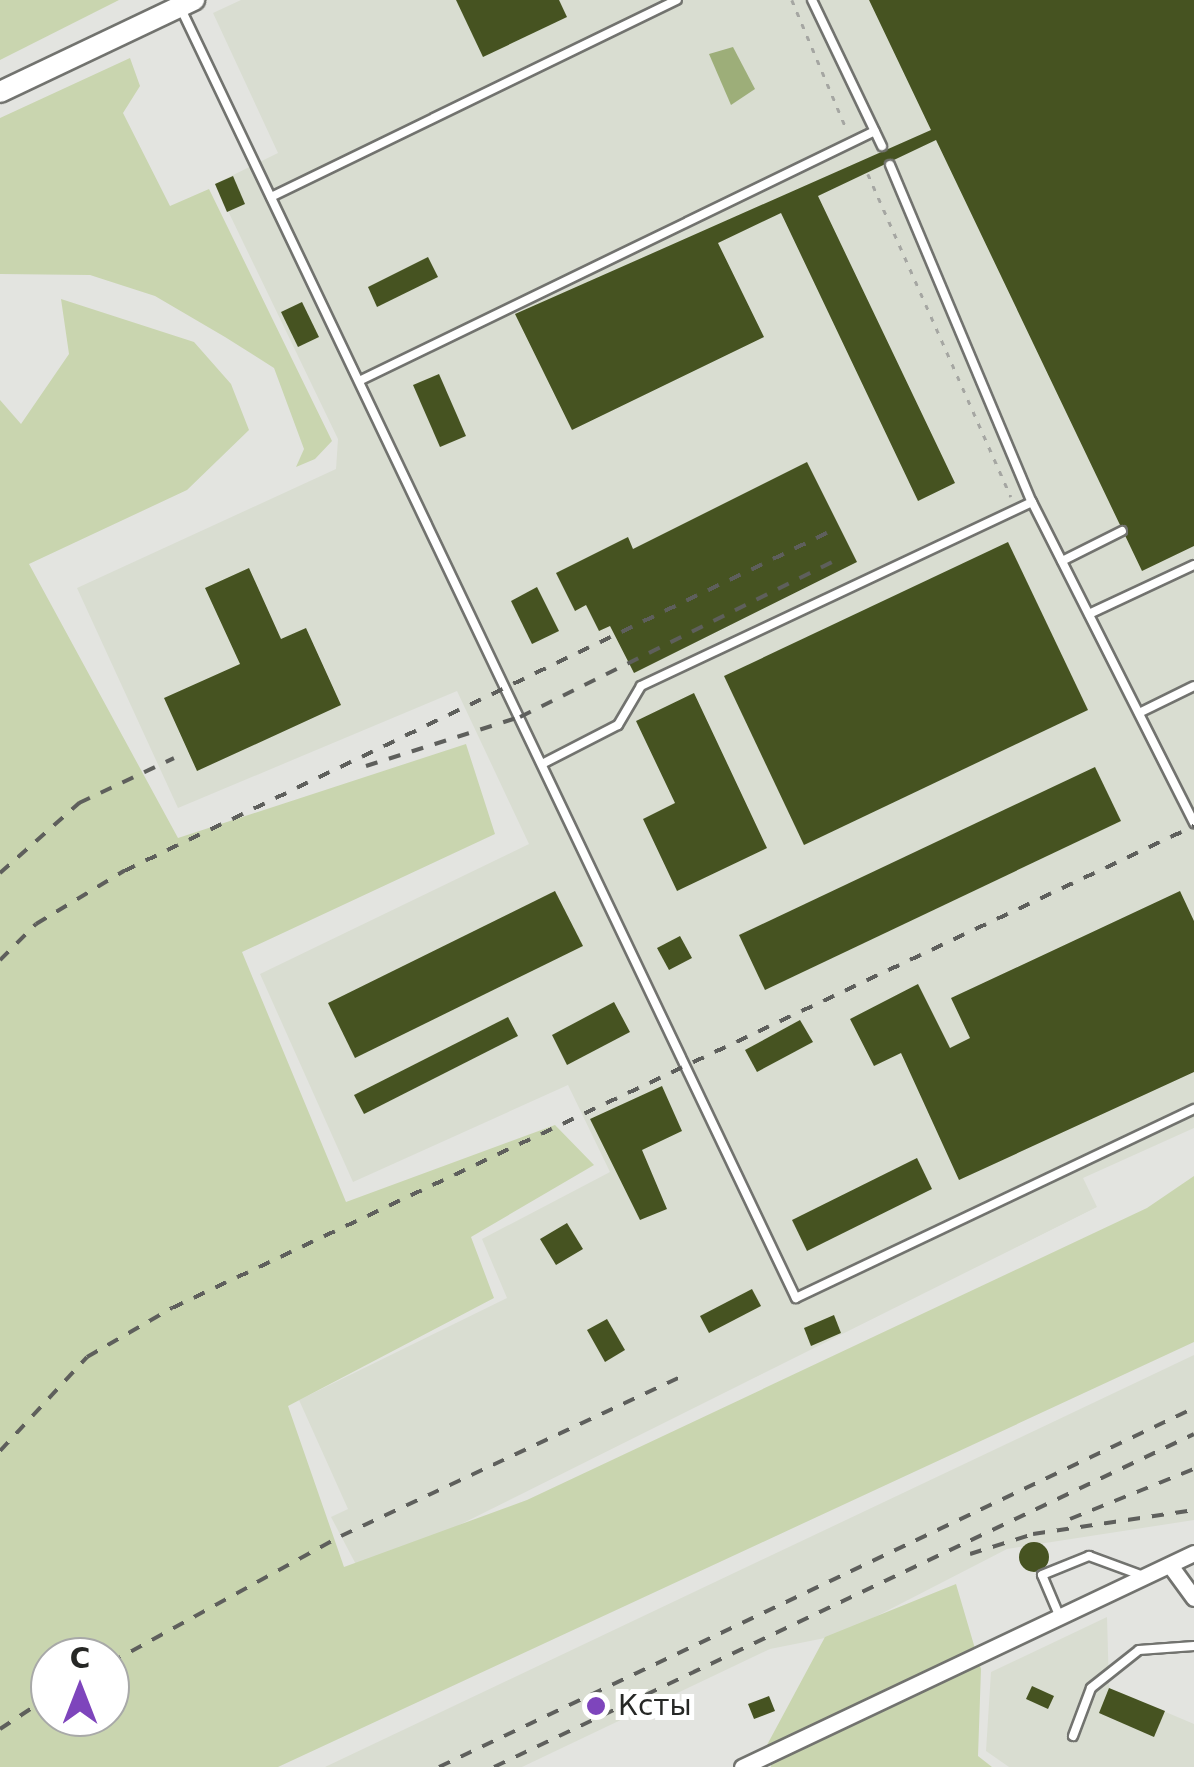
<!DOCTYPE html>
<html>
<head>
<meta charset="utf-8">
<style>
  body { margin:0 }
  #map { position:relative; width:1194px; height:1767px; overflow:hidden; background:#e3e4e0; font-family:"DejaVu Sans",sans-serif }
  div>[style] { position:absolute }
  .built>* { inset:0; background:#d9ddd1 }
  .green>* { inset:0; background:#c9d5af }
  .water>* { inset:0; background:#9dae79 }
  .building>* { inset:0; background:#465321 }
  .round { border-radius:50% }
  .path>* { height:2.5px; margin-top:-1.25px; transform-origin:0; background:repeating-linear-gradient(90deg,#a5a6a2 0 5px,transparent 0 13px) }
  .roads { filter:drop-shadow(2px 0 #72736f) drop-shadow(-2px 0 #72736f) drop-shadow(0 2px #72736f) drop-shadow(0 -2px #72736f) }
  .lane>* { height:8px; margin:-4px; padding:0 4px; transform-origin:4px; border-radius:4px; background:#fff }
  .street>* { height:15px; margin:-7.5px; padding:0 7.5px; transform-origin:7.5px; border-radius:7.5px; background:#fff }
  .secondary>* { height:20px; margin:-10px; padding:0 10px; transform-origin:10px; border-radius:10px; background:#fff }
  .rail>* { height:4px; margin-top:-2px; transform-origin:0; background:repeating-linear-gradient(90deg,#5e5f5c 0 12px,transparent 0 24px) }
  .dots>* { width:28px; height:28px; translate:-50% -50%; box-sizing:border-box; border:5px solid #fff; border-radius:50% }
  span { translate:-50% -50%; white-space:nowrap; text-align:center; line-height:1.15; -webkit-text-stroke:10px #fff; paint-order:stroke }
  .poi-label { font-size:28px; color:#262725 }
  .left { translate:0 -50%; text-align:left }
  .north { position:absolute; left:30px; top:1637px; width:100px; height:100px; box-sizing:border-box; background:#fff; border:2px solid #a8a9a8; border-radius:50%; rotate:0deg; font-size:28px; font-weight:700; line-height:40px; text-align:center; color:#262725 }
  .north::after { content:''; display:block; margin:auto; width:35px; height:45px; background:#7e45bc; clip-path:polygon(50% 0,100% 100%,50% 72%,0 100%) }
</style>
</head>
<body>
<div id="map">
  <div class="built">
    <i style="clip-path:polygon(241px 0,1194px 0,1194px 1128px,1083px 1178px,1097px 1207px,361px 1574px,331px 1517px,348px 1509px,299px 1400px,507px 1298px,482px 1239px,610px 1172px,568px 1085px,353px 1182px,260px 974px,529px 844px,457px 691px,178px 808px,77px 588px,336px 469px,338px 439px,215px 184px,278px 153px,213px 13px)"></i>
    <i style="clip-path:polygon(1194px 1355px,1194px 1520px,1007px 1549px,840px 1635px,770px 1649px,522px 1767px,325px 1767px)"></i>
    <i style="clip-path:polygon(1107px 1617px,1109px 1688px,1194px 1724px,1194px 1767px,1009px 1767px,986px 1751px,991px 1672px)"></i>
  </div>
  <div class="green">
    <i style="clip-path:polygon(0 0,119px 0,0 60px)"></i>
    <i style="clip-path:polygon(130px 58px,140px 86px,123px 113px,170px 206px,209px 189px,332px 441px,315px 459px,296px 467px,304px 449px,274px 368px,225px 337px,155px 296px,90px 275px,0 274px,0 118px)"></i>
    <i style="clip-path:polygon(evenodd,61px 299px,194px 342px,231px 384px,249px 430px,187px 490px,29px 564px,178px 838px,466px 744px,495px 834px,242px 952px,346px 1202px,555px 1125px,594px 1165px,471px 1237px,494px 1298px,288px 1406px,344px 1567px,527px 1500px,1147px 1208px,1194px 1176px,1194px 1342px,278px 1767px,0 1767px,0 400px,21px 424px,69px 354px,61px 299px,50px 1657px,110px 1657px,110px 1717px,50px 1717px,50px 1657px)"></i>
    <i style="clip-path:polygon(956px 1584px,981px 1669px,978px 1756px,992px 1767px,771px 1767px,767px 1745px,825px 1637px)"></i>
  </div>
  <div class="water">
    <i style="clip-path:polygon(733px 47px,755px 89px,731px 105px,709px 54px)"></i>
  </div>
  <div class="building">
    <i style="clip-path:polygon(456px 0,559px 0,567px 17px,483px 57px)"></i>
    <i style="clip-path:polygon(869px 0,1194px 0,1194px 546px,1142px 571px,936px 140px,818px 196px,955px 483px,918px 501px,781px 213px,718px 243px,764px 337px,572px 430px,515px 314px,931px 130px)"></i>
    <i style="clip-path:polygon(233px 176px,245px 204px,227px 212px,215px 184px)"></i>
    <i style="clip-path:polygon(428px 257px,438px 277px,377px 307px,368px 287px)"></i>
    <i style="clip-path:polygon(302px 302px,319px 337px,298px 347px,281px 312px)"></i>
    <i style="clip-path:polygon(439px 374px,466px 436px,440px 447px,413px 385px)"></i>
    <i style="clip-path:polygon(807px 462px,857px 562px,634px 673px,610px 626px,599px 631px,586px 605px,575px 611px,556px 573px,628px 537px,633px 549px)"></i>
    <i style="clip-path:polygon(1008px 542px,1088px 710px,804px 845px,724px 676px)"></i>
    <i style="clip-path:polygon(249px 568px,281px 639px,306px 628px,341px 705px,197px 771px,164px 698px,240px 664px,205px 588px)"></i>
    <i style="clip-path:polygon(537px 587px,559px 631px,532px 644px,511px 601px)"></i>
    <i style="clip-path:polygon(694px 693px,767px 848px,677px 891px,643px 819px,675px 803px,636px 721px)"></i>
    <i style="clip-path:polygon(1095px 767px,1121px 821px,765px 990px,739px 935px)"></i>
    <i style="clip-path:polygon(555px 891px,583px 946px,355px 1058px,328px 1003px)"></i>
    <i style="clip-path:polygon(1180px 891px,1194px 921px,1194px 1072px,959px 1180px,901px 1053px,874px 1066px,850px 1019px,918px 984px,950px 1048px,970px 1038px,951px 998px)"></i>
    <i style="clip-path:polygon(680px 936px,692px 958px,669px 970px,657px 948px)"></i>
    <i style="clip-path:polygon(614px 1002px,630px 1032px,567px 1065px,552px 1035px)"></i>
    <i style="clip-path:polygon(508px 1017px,518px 1036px,364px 1114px,354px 1095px)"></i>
    <i style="clip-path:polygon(800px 1020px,813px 1042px,757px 1072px,745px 1050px)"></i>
    <i style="clip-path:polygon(662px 1086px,682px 1131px,642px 1150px,667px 1209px,640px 1220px,590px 1119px)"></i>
    <i style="clip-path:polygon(917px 1158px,932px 1189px,807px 1251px,792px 1220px)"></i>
    <i style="clip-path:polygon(567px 1223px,583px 1249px,556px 1265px,540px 1239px)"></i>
    <i style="clip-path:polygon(752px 1289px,761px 1306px,709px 1333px,700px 1316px)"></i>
    <i style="clip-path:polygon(834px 1315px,841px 1333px,811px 1346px,804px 1328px)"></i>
    <i style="clip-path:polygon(607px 1319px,625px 1350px,605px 1362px,587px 1330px)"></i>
    <i class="round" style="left:1019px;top:1542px;width:30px;height:30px"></i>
    <i style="clip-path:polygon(1032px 1686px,1054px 1696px,1048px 1709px,1026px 1699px)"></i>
    <i style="clip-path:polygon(1109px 1688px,1165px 1711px,1154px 1737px,1099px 1713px)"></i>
    <i style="clip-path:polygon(769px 1696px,775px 1711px,754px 1719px,748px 1704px)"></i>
  </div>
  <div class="path">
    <i style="left:792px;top:0;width:141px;rotate:67.1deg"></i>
    <i style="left:868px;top:174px;width:353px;rotate:66.1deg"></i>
  </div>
  <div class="roads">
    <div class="lane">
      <i style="left:812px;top:0;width:162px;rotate:64.4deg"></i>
      <i style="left:182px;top:11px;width:1426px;rotate:64.5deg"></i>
      <i style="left:796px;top:1298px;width:441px;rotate:-25.4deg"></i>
      <i style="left:890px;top:165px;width:366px;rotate:67.2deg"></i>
      <i style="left:1032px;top:502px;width:360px;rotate:63.2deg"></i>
      <i style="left:271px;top:197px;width:451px;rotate:-25.9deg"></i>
      <i style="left:359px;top:381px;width:573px;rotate:-25.85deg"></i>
      <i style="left:1062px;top:561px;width:67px;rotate:-26.6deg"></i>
      <i style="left:1089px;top:614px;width:116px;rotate:-25deg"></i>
      <i style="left:1139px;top:713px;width:61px;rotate:-26.1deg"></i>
      <i style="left:542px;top:764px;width:85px;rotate:-27.2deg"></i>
      <i style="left:618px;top:725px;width:45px;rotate:-59.5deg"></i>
      <i style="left:641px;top:686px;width:432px;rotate:-25.2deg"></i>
      <i style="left:1059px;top:1615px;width:43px;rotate:-113deg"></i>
      <i style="left:1042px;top:1575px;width:51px;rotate:-22deg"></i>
      <i style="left:1089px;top:1556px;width:58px;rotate:20.3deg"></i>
      <i style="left:1073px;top:1736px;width:51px;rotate:-69.4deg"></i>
      <i style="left:1091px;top:1688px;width:61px;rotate:-38.4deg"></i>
      <i style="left:1139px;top:1650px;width:55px;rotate:-4.2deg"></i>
    </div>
    <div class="street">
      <i style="left:1172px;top:1568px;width:37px;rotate:54deg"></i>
      <i style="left:742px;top:1767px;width:500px;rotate:-25.34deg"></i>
    </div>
    <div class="secondary">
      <i style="left:0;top:92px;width:215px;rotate:-25.4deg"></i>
    </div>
  </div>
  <div class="rail">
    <i style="left:366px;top:766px;width:162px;rotate:-17.7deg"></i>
    <i style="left:520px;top:717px;width:358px;rotate:-26.4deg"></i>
    <i style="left:0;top:873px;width:106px;rotate:-41.5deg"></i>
    <i style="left:79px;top:803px;width:105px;rotate:-25.3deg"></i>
    <i style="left:0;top:960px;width:51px;rotate:-45deg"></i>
    <i style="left:36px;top:924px;width:103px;rotate:-31.1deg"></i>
    <i style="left:124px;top:871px;width:785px;rotate:-25.68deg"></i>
    <i style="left:0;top:1451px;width:128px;rotate:-47.2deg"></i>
    <i style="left:87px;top:1357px;width:98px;rotate:-30deg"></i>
    <i style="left:172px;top:1308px;width:1130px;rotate:-25.25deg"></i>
    <i style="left:1070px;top:1519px;width:134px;rotate:-22deg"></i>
    <i style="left:970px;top:1554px;width:66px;rotate:-17.6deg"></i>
    <i style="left:1033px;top:1534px;width:163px;rotate:-8.5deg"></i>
    <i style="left:110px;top:1663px;width:264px;rotate:-28.8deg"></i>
    <i style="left:341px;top:1536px;width:380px;rotate:-25.1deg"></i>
    <i style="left:0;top:1729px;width:60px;rotate:-33.4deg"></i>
    <i style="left:439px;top:1767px;width:836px;rotate:-25.43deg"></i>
    <i style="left:494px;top:1767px;width:775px;rotate:-25.44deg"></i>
  </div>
  <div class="dots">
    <i style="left:596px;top:1706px;background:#7e45bc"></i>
  </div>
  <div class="poi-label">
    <span class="left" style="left:618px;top:1706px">Ксты</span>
  </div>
  <div class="north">С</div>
</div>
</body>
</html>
